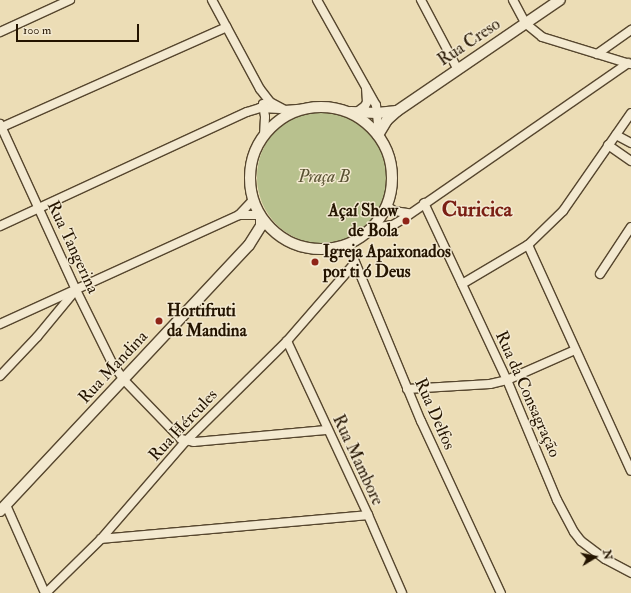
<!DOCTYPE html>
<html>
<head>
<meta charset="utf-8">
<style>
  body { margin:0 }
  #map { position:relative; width:631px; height:593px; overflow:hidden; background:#ecddb6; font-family:"IM FELL Double Pica",serif }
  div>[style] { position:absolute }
  .green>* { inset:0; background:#b8c18e }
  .round { border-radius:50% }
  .roads { filter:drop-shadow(1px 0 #56462e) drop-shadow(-1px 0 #56462e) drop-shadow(0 1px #56462e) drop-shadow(0 -1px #56462e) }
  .minor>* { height:8px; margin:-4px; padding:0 4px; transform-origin:4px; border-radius:4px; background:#f3e9d0 }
  .tertiary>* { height:10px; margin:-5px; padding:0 5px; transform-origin:5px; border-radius:5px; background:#f3e9d0 }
  .tertiary>.ring { margin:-5px; padding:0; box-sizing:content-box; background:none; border:10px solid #f3e9d0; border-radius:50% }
  .dots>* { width:11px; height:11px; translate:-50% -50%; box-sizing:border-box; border:2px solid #f3e9d0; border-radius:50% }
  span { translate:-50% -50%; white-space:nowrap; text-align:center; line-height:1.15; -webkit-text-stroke:3px #f3e9d0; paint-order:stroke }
  .street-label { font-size:17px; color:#241400 }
  .park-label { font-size:17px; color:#585132; font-style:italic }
  .poi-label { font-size:17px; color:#241400; font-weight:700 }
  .right { translate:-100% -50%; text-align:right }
  .left { translate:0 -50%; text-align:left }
  .district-label { font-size:21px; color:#7a1f14; font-weight:700 }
  .north { position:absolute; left:575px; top:537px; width:40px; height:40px; -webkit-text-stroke:3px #f3e9d0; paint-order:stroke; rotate:80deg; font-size:11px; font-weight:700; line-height:16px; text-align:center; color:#241400 }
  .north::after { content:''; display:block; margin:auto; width:14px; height:18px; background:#241400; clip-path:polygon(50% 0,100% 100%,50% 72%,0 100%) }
  .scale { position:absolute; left:16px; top:24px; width:123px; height:18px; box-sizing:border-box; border:2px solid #241400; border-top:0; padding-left:5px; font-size:12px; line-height:14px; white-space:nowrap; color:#241400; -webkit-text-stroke:3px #f3e9d0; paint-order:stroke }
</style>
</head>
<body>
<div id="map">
  <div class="green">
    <i class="round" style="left:257px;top:110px;width:134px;height:134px"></i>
  </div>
  <div class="roads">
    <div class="minor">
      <i style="left:212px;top:0;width:101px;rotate:61.7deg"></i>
      <i style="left:260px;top:89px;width:16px;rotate:52deg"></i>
      <i style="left:270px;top:102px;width:17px;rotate:28deg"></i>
      <i style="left:285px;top:110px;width:21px;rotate:-5deg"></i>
      <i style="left:317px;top:0;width:120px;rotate:60.7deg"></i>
      <i style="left:376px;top:105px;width:18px;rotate:84deg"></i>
      <i style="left:378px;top:123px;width:10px;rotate:101deg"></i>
      <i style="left:421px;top:0;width:79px;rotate:62.1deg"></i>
      <i style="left:513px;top:0;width:26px;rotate:62deg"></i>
      <i style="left:525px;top:23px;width:22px;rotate:39deg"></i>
      <i style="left:542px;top:37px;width:92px;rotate:17.1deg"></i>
      <i style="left:0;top:32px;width:77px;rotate:-24.6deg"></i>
      <i style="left:597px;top:54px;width:42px;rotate:-35.2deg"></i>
      <i style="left:263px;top:104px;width:13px;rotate:81deg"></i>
      <i style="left:265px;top:117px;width:18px;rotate:93deg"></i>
      <i style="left:357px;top:112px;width:10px;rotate:-37deg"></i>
      <i style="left:365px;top:106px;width:4px;rotate:-63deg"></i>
      <i style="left:367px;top:102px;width:14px;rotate:-94deg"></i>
      <i style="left:0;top:124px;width:183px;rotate:65.4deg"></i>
      <i style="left:76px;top:290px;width:81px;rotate:63.7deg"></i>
      <i style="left:112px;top:363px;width:19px;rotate:55deg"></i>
      <i style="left:123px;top:379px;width:83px;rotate:46deg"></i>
      <i style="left:181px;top:439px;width:13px;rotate:13deg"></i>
      <i style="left:194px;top:442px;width:134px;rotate:-5.2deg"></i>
      <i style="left:0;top:128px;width:248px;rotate:-24deg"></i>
      <i style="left:616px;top:135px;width:17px;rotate:28deg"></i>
      <i style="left:608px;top:145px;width:28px;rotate:35deg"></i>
      <i style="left:424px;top:203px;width:195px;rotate:64.9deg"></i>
      <i style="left:507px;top:380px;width:130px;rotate:67.4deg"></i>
      <i style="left:557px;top:500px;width:36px;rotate:62deg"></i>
      <i style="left:574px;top:532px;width:11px;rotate:52deg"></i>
      <i style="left:581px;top:541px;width:30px;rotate:37deg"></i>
      <i style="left:605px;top:559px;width:30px;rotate:28deg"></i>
      <i style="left:387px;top:206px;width:9px;rotate:36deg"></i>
      <i style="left:394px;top:211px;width:15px;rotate:8deg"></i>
      <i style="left:239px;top:215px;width:20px"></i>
      <i style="left:0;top:226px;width:272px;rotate:-24.8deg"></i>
      <i style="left:247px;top:112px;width:14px;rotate:-17deg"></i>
      <i style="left:260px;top:108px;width:20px;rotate:3deg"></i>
      <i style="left:373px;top:228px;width:20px;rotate:-9deg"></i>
      <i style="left:393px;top:225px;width:12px;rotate:-31deg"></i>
      <i style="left:403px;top:219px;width:274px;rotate:-34.7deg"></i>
      <i style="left:348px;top:245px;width:191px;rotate:67.5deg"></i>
      <i style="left:421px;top:421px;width:190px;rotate:65.1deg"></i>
      <i style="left:528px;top:245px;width:248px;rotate:65.5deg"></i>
      <i style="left:600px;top:274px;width:56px;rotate:-56.6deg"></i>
      <i style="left:462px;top:284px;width:77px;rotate:-30.6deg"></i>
      <i style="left:528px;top:245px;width:49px;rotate:-44.2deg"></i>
      <i style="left:563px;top:211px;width:119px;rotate:-55.2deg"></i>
      <i style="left:0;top:324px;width:263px;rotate:-24.5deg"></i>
      <i style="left:239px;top:215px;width:21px;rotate:-47deg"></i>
      <i style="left:287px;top:341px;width:192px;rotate:65deg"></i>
      <i style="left:368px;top:515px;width:85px;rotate:66.4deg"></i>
      <i style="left:0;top:376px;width:54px;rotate:-46.5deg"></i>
      <i style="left:37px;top:337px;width:60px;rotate:-50.4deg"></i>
      <i style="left:407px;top:389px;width:83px;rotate:-3.4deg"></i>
      <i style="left:490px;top:384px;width:17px;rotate:-13deg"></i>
      <i style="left:507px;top:380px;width:74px;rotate:-23.8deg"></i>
      <i style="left:6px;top:505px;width:96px;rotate:66.1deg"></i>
      <i style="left:101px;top:539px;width:268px;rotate:-5.1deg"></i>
      <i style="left:46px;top:593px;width:77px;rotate:-44.5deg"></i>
      <i style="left:101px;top:539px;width:130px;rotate:-49.1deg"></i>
      <i style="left:186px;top:441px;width:142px;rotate:-44.7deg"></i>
      <i style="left:287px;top:341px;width:102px;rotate:-49deg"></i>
    </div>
    <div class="tertiary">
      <i class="ring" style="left:250px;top:107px;width:132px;height:132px"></i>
      <i style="left:351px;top:112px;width:26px;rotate:2deg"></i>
      <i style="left:377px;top:113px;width:20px;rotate:-6deg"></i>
      <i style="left:378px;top:135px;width:17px;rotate:-59deg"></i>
      <i style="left:387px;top:120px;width:13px;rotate:-42deg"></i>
      <i style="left:397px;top:111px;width:197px;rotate:-34.3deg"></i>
      <i style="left:0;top:511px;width:364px;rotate:-46.9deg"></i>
      <i style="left:249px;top:245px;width:22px;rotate:-58deg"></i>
      <i style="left:261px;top:226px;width:8px;rotate:-90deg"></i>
    </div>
  </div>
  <div class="dots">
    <i style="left:406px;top:221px;background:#8f2418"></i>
    <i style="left:315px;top:262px;background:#8f2418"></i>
    <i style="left:159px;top:321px;background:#8f2418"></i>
  </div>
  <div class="street-label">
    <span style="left:469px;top:42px;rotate:-34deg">Rua Creso</span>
    <span style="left:73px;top:247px;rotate:65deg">Rua Tangerina</span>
    <span style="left:113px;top:367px;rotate:-47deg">Rua Mandina</span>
    <span style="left:528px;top:394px;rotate:66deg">Rua da Consagração</span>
    <span style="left:435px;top:414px;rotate:66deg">Rua Delfos</span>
    <span style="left:183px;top:425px;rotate:-47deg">Rua Hércules</span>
    <span style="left:358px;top:460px;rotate:65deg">Rua Mambore</span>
  </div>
  <div class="park-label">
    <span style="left:324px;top:177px">Praça B</span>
  </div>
  <div class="poi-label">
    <span class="right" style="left:398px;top:221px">Açaí Show<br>de Bola</span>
    <span class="left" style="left:323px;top:262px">Igreja Apaixonados<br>por ti ó Deus</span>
    <span class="left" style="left:167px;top:321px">Hortifruti<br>da Mandina</span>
  </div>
  <div class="district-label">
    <span style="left:477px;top:210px">Curicica</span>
  </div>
  <div class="north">N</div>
  <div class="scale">100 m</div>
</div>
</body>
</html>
